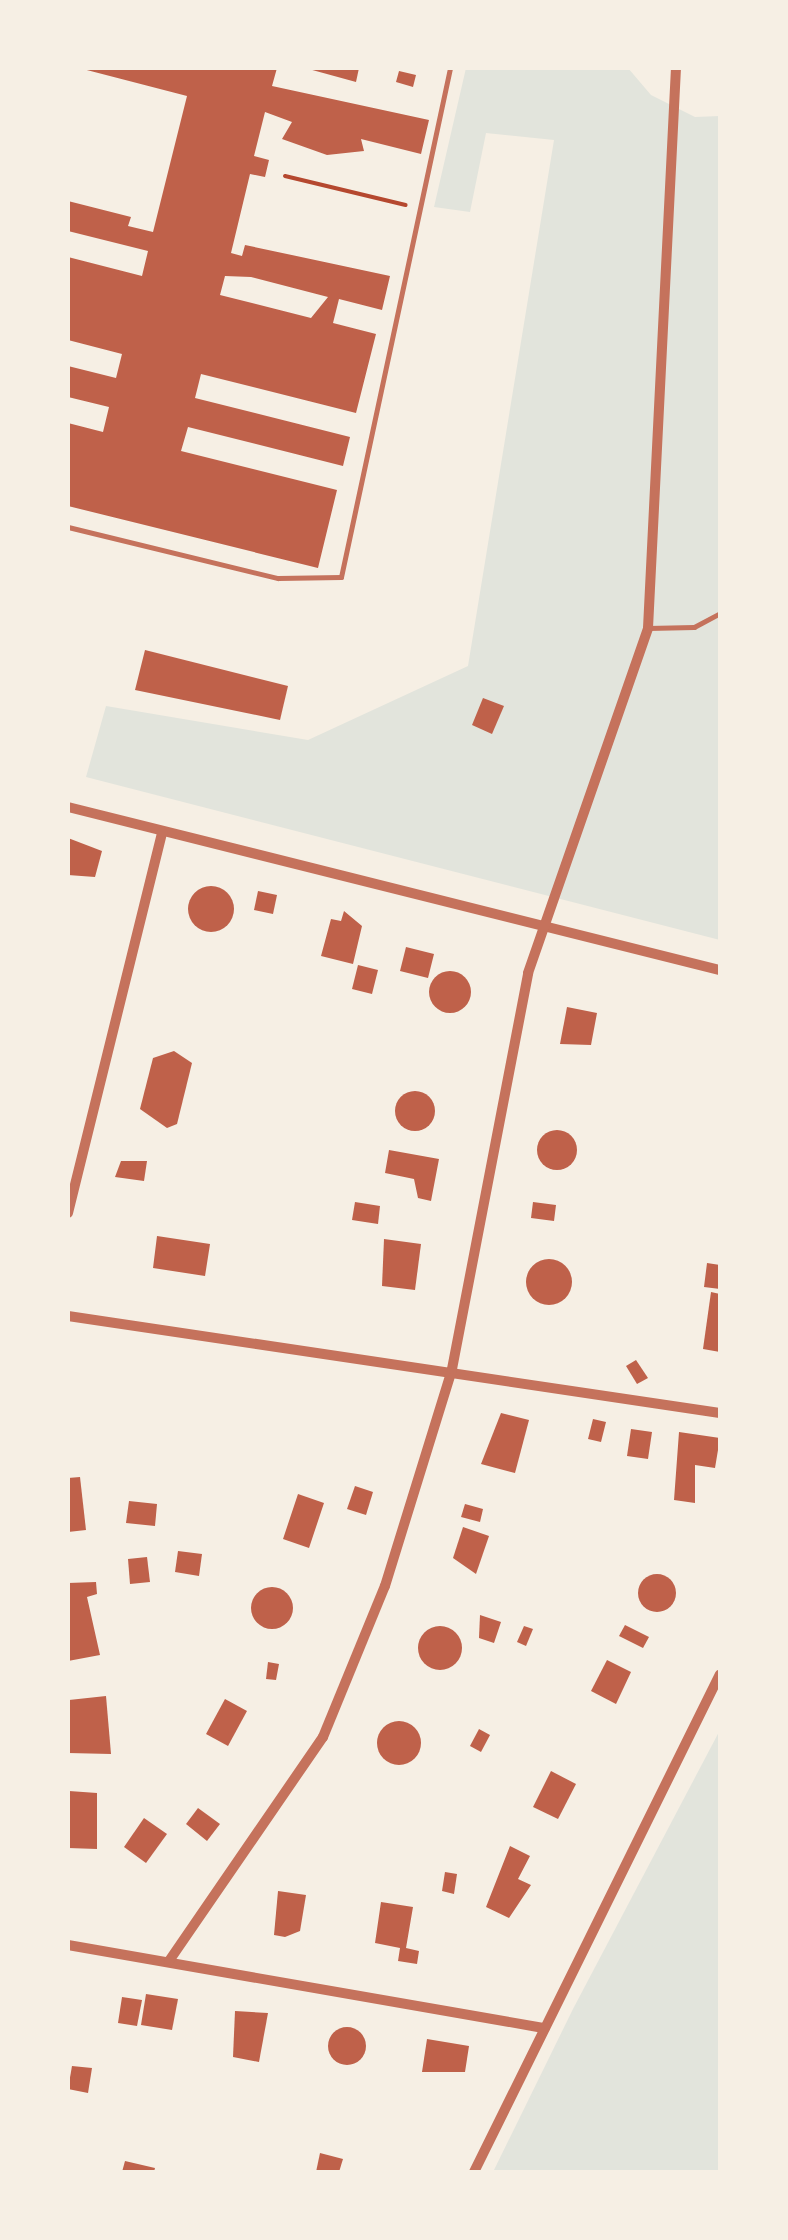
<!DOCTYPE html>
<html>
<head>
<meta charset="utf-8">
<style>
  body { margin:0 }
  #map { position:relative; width:788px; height:2240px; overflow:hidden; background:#f6efe4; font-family:Jost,sans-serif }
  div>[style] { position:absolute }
  .green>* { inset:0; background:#e2e4dc }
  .building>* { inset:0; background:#bf614a }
  .round { border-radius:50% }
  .path>* { height:4px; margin:-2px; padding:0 2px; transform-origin:2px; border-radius:2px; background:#b5482f }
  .service>* { height:5px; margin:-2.5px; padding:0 2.5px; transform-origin:2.5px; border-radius:2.5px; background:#c5725c }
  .minor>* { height:10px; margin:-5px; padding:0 5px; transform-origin:5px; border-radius:5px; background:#c5725c }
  span { translate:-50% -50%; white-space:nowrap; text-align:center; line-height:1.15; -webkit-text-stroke:8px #f6efe4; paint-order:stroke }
  .frame { position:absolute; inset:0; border:70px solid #f6efe4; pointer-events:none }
</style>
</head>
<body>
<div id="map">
  <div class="green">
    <i style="clip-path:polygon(466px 68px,628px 68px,651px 95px,695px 117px,720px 116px,720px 940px,86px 777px,106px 706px,308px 740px,468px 666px,554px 140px,486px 133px,470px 212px,434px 207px)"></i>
    <i style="clip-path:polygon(720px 1730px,720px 2172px,493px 2172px,573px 2009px)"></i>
  </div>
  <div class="building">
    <i style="clip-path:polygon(evenodd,79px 68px,277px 68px,272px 86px,429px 120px,421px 154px,361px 139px,364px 151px,327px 155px,282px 139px,292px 122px,265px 112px,254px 156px,269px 160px,265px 177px,250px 174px,231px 253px,242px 256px,245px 245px,390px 276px,382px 310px,339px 299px,333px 323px,376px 334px,356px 413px,201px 374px,195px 398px,350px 437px,343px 466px,188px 427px,181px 451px,337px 490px,318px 568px,68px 506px,68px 423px,103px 432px,109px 407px,68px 397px,68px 366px,116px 378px,122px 354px,68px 340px,68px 257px,142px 276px,148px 251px,68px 231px,68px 201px,131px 217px,128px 226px,153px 232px,187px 96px,79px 68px,225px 276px,251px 277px,328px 297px,311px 318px,220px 295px,225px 276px)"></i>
    <i style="clip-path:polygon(305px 68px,359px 68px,356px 82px)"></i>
    <i style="clip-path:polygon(399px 71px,416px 75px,413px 87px,396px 82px)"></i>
    <i style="clip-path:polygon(145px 650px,288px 686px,280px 720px,135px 690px)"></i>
    <i style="clip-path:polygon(483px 698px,504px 706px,492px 734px,472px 725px)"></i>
    <i style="clip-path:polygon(68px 838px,102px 851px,95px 877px,68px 875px)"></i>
    <i class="round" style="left:188px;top:886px;width:46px;height:46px"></i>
    <i style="clip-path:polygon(258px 891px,277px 895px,273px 914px,254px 910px)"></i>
    <i style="clip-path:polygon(344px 911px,362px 926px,353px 964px,321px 956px,331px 919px,341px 921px)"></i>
    <i style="clip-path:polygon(406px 947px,434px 954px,428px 978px,400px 971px)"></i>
    <i style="clip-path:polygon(358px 965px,378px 970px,372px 994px,352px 989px)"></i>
    <i class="round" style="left:429px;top:971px;width:42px;height:42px"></i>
    <i style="clip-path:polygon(567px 1007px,597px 1013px,591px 1045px,560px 1044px)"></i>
    <i style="clip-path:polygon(174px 1051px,192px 1063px,177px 1124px,167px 1128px,140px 1109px,153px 1058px)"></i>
    <i class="round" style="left:395px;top:1091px;width:40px;height:40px"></i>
    <i class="round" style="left:537px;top:1130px;width:40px;height:40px"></i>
    <i style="clip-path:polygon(389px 1150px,439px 1159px,431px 1201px,418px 1198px,414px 1179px,385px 1173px)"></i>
    <i style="clip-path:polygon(121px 1161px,147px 1161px,144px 1181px,115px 1177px)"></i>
    <i style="clip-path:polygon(355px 1202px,380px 1206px,378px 1224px,352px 1220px)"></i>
    <i style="clip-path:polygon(533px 1202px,556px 1205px,554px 1221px,531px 1218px)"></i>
    <i style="clip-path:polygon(157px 1236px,210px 1244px,205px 1276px,153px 1268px)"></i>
    <i style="clip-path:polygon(384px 1239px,421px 1244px,415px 1290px,382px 1286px)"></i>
    <i class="round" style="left:526px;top:1259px;width:46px;height:46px"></i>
    <i style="clip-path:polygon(707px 1263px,720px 1265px,720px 1289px,704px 1287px)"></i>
    <i style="clip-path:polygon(711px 1292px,720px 1294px,720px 1352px,703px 1349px)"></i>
    <i style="clip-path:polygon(636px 1360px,648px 1378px,637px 1384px,626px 1366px)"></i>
    <i style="clip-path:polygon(501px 1413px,529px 1420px,515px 1473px,481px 1464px)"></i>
    <i style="clip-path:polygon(593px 1419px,606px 1422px,601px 1442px,588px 1439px)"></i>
    <i style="clip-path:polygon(631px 1429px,652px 1432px,648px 1459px,627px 1456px)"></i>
    <i style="clip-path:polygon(679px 1432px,720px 1438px,715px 1468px,695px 1465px,695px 1503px,674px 1500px)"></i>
    <i style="clip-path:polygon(80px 1477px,86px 1530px,68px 1532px,68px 1478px)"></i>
    <i style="clip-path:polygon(355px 1486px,373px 1492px,366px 1515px,347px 1509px)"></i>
    <i style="clip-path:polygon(298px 1494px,324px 1503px,309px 1548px,283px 1539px)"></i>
    <i style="clip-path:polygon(129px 1501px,157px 1504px,155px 1526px,126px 1523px)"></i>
    <i style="clip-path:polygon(465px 1504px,483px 1509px,480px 1522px,461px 1517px)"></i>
    <i style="clip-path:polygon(463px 1527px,489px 1536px,476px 1574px,453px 1558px)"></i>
    <i style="clip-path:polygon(178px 1551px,202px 1554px,199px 1576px,175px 1572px)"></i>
    <i style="clip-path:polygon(147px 1557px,150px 1582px,130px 1584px,128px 1559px)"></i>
    <i class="round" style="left:638px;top:1574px;width:38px;height:38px"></i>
    <i style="clip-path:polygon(96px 1582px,97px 1594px,87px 1597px,100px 1655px,68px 1661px,68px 1583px)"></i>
    <i class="round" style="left:251px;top:1587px;width:42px;height:42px"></i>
    <i style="clip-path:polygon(480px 1615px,501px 1622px,494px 1643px,479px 1638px)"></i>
    <i style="clip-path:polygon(625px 1625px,649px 1637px,643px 1648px,619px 1636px)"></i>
    <i class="round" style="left:418px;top:1626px;width:44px;height:44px"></i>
    <i style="clip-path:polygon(524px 1626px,533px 1629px,526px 1646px,517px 1642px)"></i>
    <i style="clip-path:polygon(607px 1660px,631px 1672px,616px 1704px,591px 1691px)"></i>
    <i style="clip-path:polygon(268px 1662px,279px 1664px,276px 1680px,266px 1679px)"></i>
    <i style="clip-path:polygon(106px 1696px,111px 1754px,68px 1753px,69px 1700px)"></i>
    <i style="clip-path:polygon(225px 1699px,247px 1711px,228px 1746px,206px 1734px)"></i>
    <i class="round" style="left:377px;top:1721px;width:44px;height:44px"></i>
    <i style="clip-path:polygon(479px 1729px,490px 1735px,481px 1752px,470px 1746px)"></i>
    <i style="clip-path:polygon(551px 1771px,576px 1784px,558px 1819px,533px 1807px)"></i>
    <i style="clip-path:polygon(69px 1791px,97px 1793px,97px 1849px,68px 1848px)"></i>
    <i style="clip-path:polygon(198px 1808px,220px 1824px,207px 1841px,186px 1824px)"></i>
    <i style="clip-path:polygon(144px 1818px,167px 1834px,146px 1863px,124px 1847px)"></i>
    <i style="clip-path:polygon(510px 1846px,530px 1856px,518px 1879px,531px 1885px,509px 1918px,486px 1907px)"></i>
    <i style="clip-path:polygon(445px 1872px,457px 1874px,454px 1894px,442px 1891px)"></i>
    <i style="clip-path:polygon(278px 1891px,306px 1895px,300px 1931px,285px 1937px,274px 1935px)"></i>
    <i style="clip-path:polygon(381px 1902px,413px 1907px,406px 1948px,419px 1951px,417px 1964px,398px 1961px,400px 1948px,375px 1943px)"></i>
    <i style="clip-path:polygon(146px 1994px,178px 1999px,172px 2030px,141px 2025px)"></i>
    <i style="clip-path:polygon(122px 1997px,142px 2000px,137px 2026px,118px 2023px)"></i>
    <i style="clip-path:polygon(235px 2011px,268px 2013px,259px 2062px,233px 2057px)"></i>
    <i class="round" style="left:328px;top:2027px;width:38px;height:38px"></i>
    <i style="clip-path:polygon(427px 2039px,469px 2046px,465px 2072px,422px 2072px)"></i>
    <i style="clip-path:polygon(72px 2066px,92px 2068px,88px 2093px,68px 2089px)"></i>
    <i style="clip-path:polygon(320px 2153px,343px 2159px,339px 2172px,316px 2172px)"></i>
    <i style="clip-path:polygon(125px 2161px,155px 2168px,154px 2172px,122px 2172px)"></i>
  </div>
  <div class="path">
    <i style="left:285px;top:176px;width:124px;rotate:13.5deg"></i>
  </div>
  <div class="service">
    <i style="left:68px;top:527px;width:216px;rotate:13.7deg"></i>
    <i style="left:278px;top:578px;width:63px;rotate:-0.9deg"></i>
    <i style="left:341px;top:577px;width:521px;rotate:-77.91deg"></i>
    <i style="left:648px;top:628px;width:46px;rotate:-1.2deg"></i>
    <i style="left:694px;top:627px;width:30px;rotate:-28deg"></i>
  </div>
  <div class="minor">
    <i style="left:68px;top:807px;width:672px;rotate:14.04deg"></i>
    <i style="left:68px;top:1213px;width:392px;rotate:-76.1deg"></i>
    <i style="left:68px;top:1316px;width:659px;rotate:8.46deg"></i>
    <i style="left:68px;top:1945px;width:484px;rotate:9.9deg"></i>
    <i style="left:169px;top:1961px;width:272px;rotate:-55.5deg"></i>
    <i style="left:323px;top:1737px;width:163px;rotate:-67.7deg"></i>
    <i style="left:385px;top:1586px;width:227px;rotate:-72.8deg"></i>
    <i style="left:452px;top:1369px;width:403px;rotate:-79.1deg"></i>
    <i style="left:528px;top:973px;width:365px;rotate:-70.8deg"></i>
    <i style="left:648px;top:628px;width:561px;rotate:-87.14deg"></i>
    <i style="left:474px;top:2172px;width:555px;rotate:-63.71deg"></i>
  </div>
  <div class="frame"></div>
</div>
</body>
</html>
